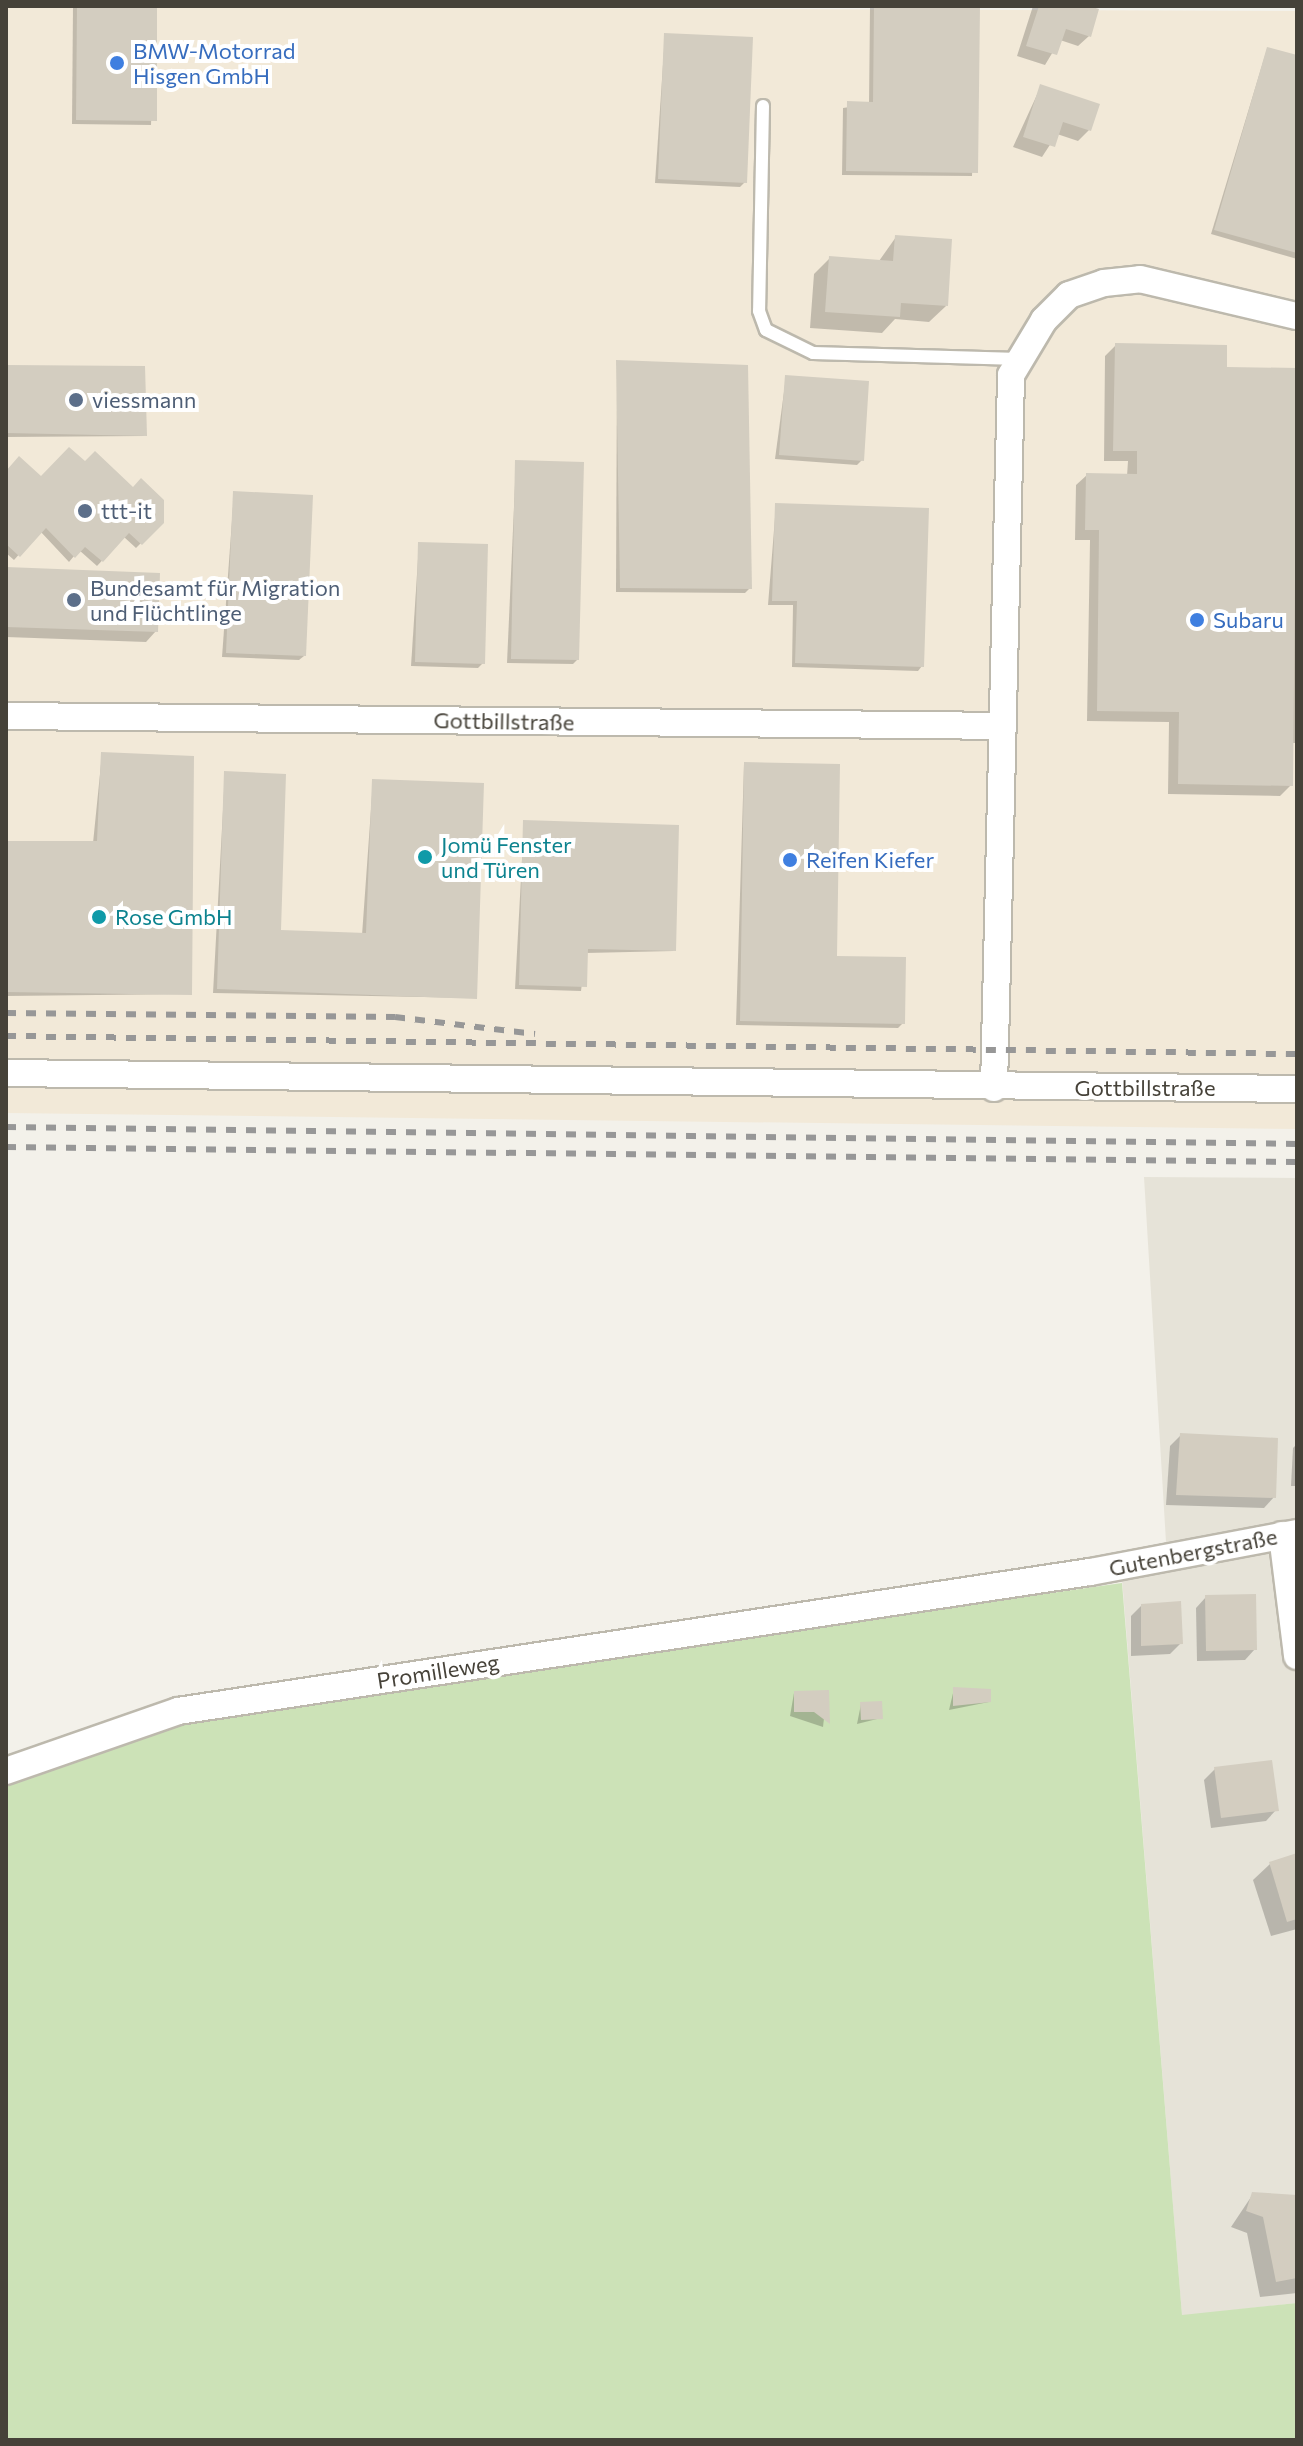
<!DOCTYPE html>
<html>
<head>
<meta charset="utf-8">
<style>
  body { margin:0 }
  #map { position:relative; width:1303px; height:2446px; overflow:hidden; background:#f3f1ea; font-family:Commissioner,sans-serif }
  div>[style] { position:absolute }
  .residential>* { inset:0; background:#e6e3d8 }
  .commercial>* { inset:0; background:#f2e9d8 }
  .green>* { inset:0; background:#cce2b7 }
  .shadow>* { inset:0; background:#0003 }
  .building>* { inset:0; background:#d3cdc0 }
  .roads { filter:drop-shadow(2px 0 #bdb9ad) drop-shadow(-2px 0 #bdb9ad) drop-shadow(0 2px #bdb9ad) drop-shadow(0 -2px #bdb9ad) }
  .lane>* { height:12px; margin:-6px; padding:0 6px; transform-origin:6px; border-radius:6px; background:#fff }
  .street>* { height:26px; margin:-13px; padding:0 13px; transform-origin:13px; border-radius:13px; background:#fff }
  .rail>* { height:6px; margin-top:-3px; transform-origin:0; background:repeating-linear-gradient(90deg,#979797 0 10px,transparent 0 20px) }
  .dots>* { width:22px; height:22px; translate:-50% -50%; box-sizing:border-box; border:4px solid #fff; border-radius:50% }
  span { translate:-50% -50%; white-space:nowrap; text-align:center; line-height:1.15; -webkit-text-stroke:8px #fff; paint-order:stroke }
  .shop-label { font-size:22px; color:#366cbe }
  .left { translate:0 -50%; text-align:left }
  .service-label { font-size:22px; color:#4e5e75 }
  .street-label { font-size:22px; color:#464239 }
  .culture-label { font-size:22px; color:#0d838f }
  .frame { position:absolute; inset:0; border:8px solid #464239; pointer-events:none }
</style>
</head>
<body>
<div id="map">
  <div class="residential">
    <i style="clip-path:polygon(1144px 1177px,1297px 1178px,1297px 2303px,1182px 2316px,1120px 1554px,1166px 1542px)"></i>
  </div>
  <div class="commercial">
    <i style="clip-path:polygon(6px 6px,1297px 11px,1297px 1129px,6px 1113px)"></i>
  </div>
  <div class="green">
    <i style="clip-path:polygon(1122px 1583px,1182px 2315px,1297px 2303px,1297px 2440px,6px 2440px,6px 1783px,194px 1715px)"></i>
  </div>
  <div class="shadow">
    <i style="clip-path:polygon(73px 6px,155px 6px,151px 125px,72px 124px)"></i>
    <i style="clip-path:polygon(870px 6px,978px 6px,972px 176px,842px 175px,843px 108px,869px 104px)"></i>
    <i style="clip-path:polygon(1033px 6px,1082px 6px,1089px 36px,1078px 46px,1060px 40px,1045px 65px,1017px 56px)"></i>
    <i style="clip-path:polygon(665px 35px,745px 182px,740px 187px,655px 183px)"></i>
    <i style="clip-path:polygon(1267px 49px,1297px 58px,1297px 259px,1211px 234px)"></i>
    <i style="clip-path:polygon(1041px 86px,1089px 130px,1078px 141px,1057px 134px,1042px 157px,1013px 147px)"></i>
    <i style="clip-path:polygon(896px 237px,946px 306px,929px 322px,895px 319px,882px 333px,810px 328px,814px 274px,830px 258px,879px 261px)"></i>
    <i style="clip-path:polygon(1116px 345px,1225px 369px,1297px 448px,1297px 743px,1291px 743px,1291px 785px,1280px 796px,1168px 794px,1169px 722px,1087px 721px,1090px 540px,1075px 540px,1076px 485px,1087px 475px,1127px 476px,1128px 461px,1104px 461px,1105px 356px)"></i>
    <i style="clip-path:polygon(617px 362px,750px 588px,745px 593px,616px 592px)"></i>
    <i style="clip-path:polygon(6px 367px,145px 436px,6px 437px)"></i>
    <i style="clip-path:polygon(786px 377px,862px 460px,857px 465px,775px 459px)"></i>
    <i style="clip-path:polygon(516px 462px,577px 660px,573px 664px,507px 663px)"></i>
    <i style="clip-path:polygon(6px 473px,41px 479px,162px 522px,136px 548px,124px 537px,97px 566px,79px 550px,69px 562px,40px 531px,14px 560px,6px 553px)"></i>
    <i style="clip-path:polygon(234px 493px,304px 656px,299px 660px,222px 657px)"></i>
    <i style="clip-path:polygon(776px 505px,922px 666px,918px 671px,792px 667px,793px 605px,768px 605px)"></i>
    <i style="clip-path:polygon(419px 544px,483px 663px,478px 668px,411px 666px)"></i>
    <i style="clip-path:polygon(6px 569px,156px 631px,146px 642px,6px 637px)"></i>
    <i style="clip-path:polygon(102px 754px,190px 994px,6px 996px,6px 843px,93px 843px)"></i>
    <i style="clip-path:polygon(744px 764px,835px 958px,903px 1023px,898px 1028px,736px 1025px)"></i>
    <i style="clip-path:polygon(225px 773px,279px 932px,362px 935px,373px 781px,475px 998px,213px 993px)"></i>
    <i style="clip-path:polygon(524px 822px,674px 951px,586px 953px,581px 991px,515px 989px)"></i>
    <i style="clip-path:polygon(1181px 1435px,1274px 1497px,1264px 1508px,1166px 1505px,1170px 1446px)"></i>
    <i style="clip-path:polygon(1297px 1444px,1297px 1486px,1291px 1486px,1293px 1448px)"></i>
    <i style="clip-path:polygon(1206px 1597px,1255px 1649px,1245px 1660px,1197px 1661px,1196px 1608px)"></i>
    <i style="clip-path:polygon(1141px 1606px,1181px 1643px,1170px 1654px,1131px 1656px,1131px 1616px)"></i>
    <i style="clip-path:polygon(954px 1689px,989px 1702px,949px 1710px)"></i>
    <i style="clip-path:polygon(827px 1692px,823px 1727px,790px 1716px,794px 1693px)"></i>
    <i style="clip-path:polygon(861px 1704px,881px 1718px,857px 1724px)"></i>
    <i style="clip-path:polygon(1215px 1769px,1276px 1810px,1266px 1821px,1211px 1828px,1204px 1780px)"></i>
    <i style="clip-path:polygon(1297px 1855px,1297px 1929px,1271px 1936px,1253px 1880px,1270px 1864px)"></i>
    <i style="clip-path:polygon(1253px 2194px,1297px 2197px,1297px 2293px,1260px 2297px,1247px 2233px,1231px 2227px)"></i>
  </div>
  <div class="building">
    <i style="clip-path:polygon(77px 6px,157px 6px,157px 121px,76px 120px)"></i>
    <i style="clip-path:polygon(874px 6px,980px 6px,978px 173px,846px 171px,847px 101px,873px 102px)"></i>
    <i style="clip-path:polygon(1039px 6px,1089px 6px,1099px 9px,1091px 37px,1066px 29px,1057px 55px,1026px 46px)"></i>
    <i style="clip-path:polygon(664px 33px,753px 37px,747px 183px,658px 179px)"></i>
    <i style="clip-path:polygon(1267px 47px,1297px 55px,1297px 253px,1214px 230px)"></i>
    <i style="clip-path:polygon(1040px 84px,1100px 104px,1091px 131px,1063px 122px,1055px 147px,1023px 137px)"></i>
    <i style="clip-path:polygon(895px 235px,952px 239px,948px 306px,901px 303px,900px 317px,825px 312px,829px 256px,893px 261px)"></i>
    <i style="clip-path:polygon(1115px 343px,1227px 345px,1227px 367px,1297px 368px,1293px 786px,1178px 784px,1179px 712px,1097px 711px,1099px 530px,1085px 530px,1086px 473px,1137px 474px,1137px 451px,1113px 451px)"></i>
    <i style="clip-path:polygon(616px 360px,748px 365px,752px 589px,620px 588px)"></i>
    <i style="clip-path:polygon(6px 365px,145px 366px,147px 436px,6px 433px)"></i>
    <i style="clip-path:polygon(785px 375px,869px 381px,864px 461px,779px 455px)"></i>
    <i style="clip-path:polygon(69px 447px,85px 461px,95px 451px,133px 487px,141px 478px,164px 500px,164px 523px,142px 545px,129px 533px,103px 562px,85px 547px,75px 558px,46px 528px,20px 557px,6px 544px,6px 471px,19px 456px,41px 476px)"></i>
    <i style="clip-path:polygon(515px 460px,584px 462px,579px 660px,511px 659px)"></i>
    <i style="clip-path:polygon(233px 491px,313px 495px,306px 656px,226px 653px)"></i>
    <i style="clip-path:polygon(775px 503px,929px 508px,924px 667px,795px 663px,797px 601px,772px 601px)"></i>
    <i style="clip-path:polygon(418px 542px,488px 544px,485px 664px,415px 662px)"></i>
    <i style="clip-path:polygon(6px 567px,160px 573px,158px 632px,6px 627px)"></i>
    <i style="clip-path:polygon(101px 752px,194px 756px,192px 995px,6px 992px,6px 841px,97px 841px)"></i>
    <i style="clip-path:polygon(744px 762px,840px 764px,837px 956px,906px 957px,905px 1024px,740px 1021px)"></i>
    <i style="clip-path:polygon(224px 771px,286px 774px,281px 930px,366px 933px,372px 779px,484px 783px,477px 999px,217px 989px)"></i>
    <i style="clip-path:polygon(523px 820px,679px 825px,676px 951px,588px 949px,587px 987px,519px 985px)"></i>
    <i style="clip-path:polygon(1180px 1433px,1278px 1438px,1276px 1498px,1176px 1495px)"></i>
    <i style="clip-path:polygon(1256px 1594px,1257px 1650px,1206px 1651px,1205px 1595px)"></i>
    <i style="clip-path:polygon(1181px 1601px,1183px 1644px,1141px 1646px,1141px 1604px)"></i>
    <i style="clip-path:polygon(953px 1687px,991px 1689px,991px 1702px,953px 1706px)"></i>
    <i style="clip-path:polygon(829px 1690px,830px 1724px,814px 1712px,794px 1712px,794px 1691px)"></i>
    <i style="clip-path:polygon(882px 1701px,883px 1719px,861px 1720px,860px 1702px)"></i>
    <i style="clip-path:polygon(1272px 1760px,1279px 1811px,1221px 1818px,1214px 1767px)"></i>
    <i style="clip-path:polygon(1297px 1853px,1297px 1919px,1287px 1922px,1269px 1862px)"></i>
    <i style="clip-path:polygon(1252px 2192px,1297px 2195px,1297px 2278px,1276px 2282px,1263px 2217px,1246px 2211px)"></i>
  </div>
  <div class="roads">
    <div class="lane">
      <i style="left:763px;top:106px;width:205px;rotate:91.1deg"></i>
      <i style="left:759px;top:311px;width:20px;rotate:70deg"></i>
      <i style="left:766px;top:330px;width:52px;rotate:26.1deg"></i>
      <i style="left:813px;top:353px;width:206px;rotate:1.7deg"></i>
    </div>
    <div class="street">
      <i style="left:6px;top:716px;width:997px;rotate:0.57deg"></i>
      <i style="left:6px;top:1073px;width:1291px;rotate:0.71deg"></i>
      <i style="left:994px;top:1088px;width:713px;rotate:-88.63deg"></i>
      <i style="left:1011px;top:375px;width:64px;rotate:-59deg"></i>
      <i style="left:1044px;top:320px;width:35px;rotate:-45deg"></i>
      <i style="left:1069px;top:295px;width:37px;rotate:-19deg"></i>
      <i style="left:1104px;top:283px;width:36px;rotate:-6deg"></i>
      <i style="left:1140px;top:279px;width:161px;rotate:13.3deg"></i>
      <i style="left:1282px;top:1535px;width:122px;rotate:82.9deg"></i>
      <i style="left:6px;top:1771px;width:182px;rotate:-19.2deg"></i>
      <i style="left:178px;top:1711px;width:923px;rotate:-8.67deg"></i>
      <i style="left:1090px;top:1572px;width:211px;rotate:-10.7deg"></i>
    </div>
  </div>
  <div class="rail">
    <i style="left:6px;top:1013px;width:389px;rotate:0.6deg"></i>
    <i style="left:395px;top:1017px;width:141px;rotate:6.9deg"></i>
    <i style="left:6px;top:1036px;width:1291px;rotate:0.8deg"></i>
    <i style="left:6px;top:1127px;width:1291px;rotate:0.75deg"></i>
    <i style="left:6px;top:1147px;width:1291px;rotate:0.67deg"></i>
  </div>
  <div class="dots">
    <i style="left:117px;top:63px;background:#3f7fe0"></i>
    <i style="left:76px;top:400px;background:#5c6f8a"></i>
    <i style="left:85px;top:511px;background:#5c6f8a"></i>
    <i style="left:74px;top:600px;background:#5c6f8a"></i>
    <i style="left:1197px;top:620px;background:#3f7fe0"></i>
    <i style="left:425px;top:857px;background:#0f9aa8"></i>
    <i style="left:790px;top:860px;background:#3f7fe0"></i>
    <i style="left:99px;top:917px;background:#0f9aa8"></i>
  </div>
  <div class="shop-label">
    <span class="left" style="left:133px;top:63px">BMW-Motorrad<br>Hisgen GmbH</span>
    <span class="left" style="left:1213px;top:620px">Subaru</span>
    <span class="left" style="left:806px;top:860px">Reifen Kiefer</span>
  </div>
  <div class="service-label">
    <span class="left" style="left:92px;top:400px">viessmann</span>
    <span class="left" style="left:101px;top:511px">ttt-it</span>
    <span class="left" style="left:90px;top:600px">Bundesamt für Migration<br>und Flüchtlinge</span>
  </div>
  <div class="street-label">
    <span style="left:504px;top:721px;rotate:1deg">Gottbillstraße</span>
    <span style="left:1145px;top:1088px">Gottbillstraße</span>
    <span style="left:1193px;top:1552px;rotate:-11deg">Gutenbergstraße</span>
    <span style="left:438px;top:1671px;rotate:-9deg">Promilleweg</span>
  </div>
  <div class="culture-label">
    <span class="left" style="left:441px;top:857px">Jomü Fenster<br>und Türen</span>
    <span class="left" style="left:115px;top:917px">Rose GmbH</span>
  </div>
  <div class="frame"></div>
</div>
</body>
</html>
